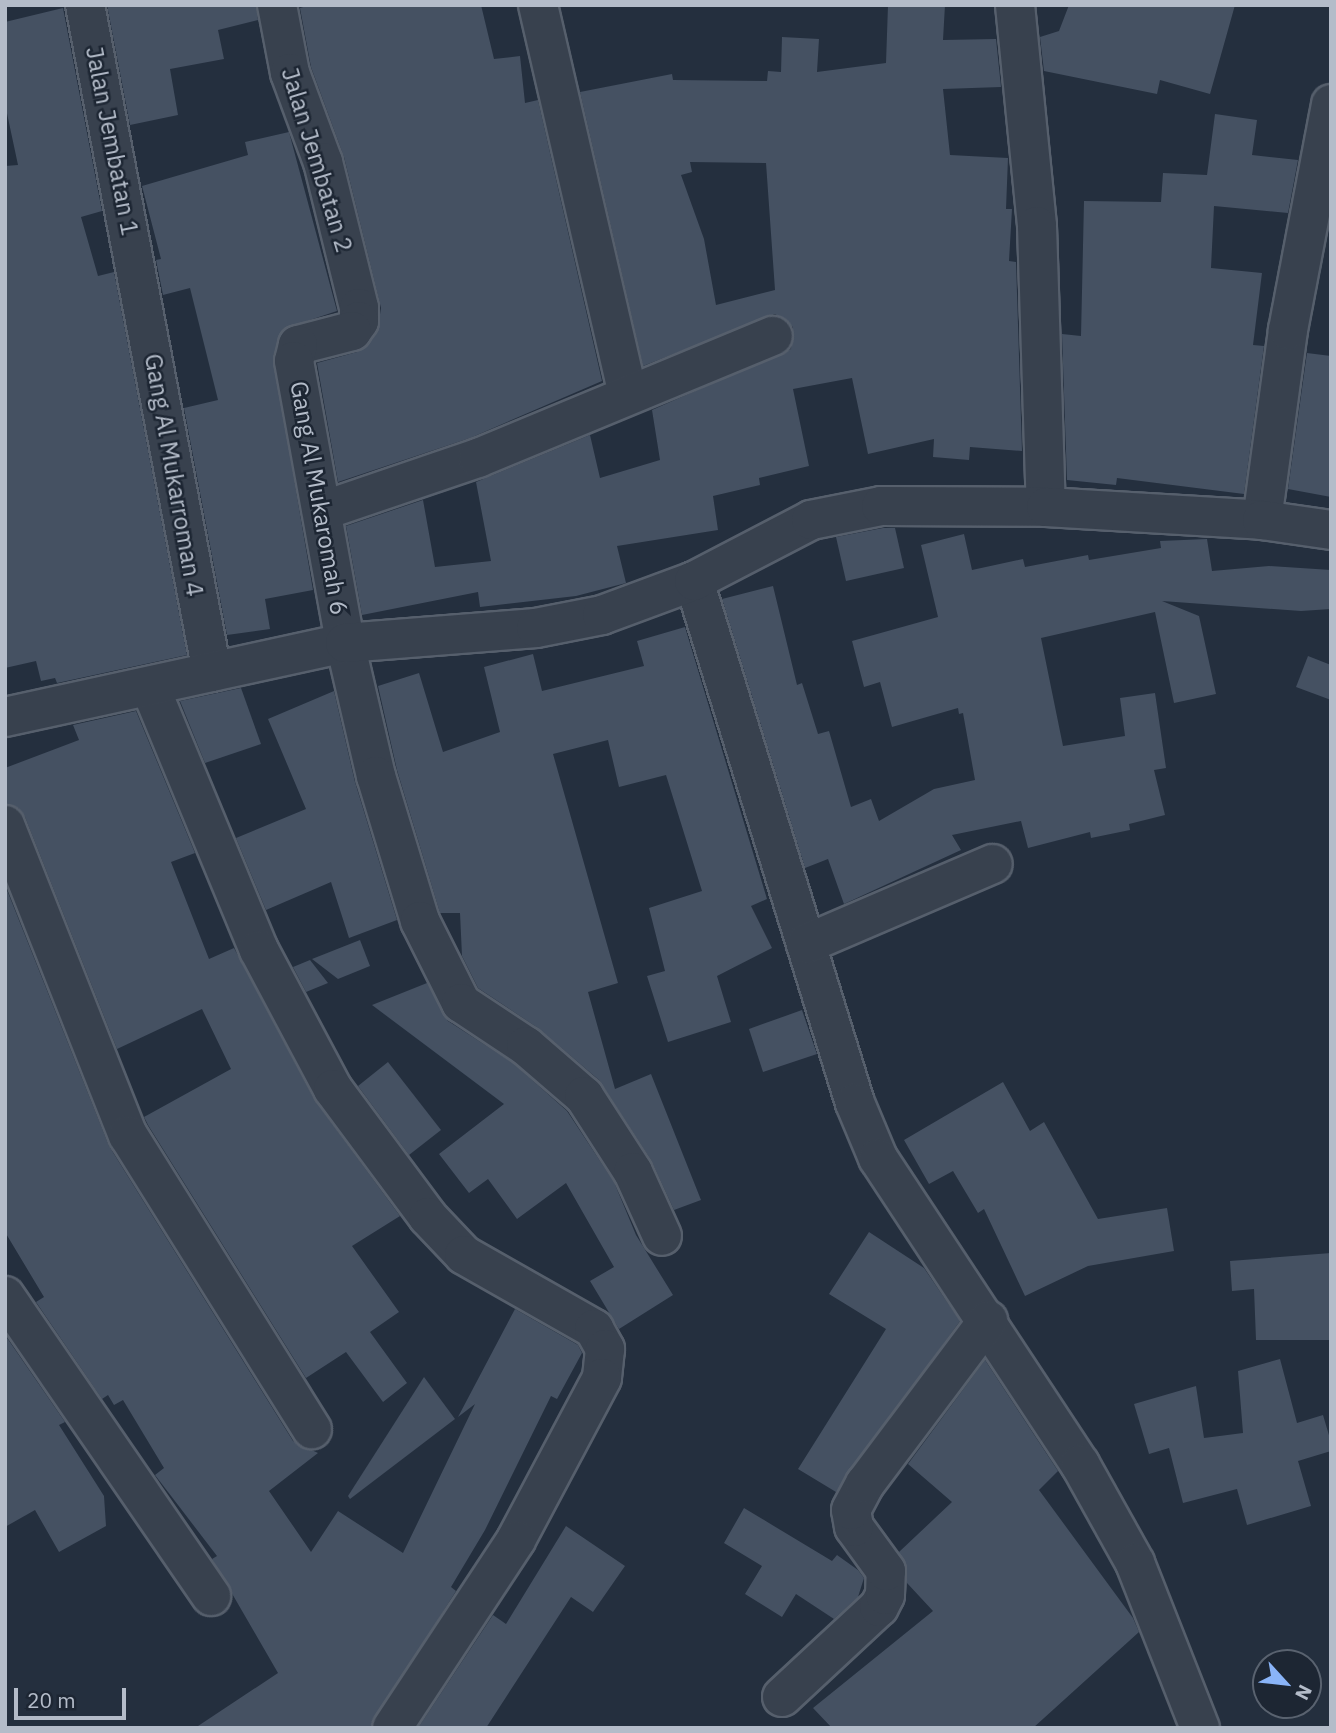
<!DOCTYPE html>
<html>
<head>
<meta charset="utf-8">
<style>
  body { margin:0 }
  #map { position:relative; width:1336px; height:1733px; overflow:hidden; background:#242f3e; font-family:"IBM Plex Sans",sans-serif }
  div>[style] { position:absolute }
  .building>* { inset:0; background:#455162 }
  .roads { filter:drop-shadow(2px 0 #565f6c) drop-shadow(-2px 0 #565f6c) drop-shadow(0 2px #565f6c) drop-shadow(0 -2px #565f6c) }
  .minor>* { height:38px; margin:-19px; padding:0 19px; transform-origin:19px; border-radius:19px; background:#38414e }
  span { translate:-50% -50%; white-space:nowrap; text-align:center; line-height:1.15; -webkit-text-stroke:5px #1d2633; paint-order:stroke }
  .street-label { font-size:24px; color:#b4bcc9 }
  .frame { position:absolute; inset:0; border:7px solid #b4bcc9; pointer-events:none }
  .north { position:absolute; left:1252px; top:1649px; width:70px; height:70px; box-sizing:border-box; background:#1d2633; border:2px solid #59626f; border-radius:50%; rotate:117deg; font-size:19px; font-weight:700; line-height:28px; text-align:center; color:#b4bcc9 }
  .north::after { content:''; display:block; margin:auto; width:24px; height:32px; background:#8ab4f8; clip-path:polygon(50% 0,100% 100%,50% 72%,0 100%) }
  .scale { position:absolute; left:14px; top:1688px; width:112px; height:32px; box-sizing:border-box; border:4px solid #b4bcc9; border-top:0; padding-left:9px; font-size:21px; line-height:24px; white-space:nowrap; color:#b4bcc9; -webkit-text-stroke:5px #1d2633; paint-order:stroke }
</style>
</head>
<body>
<div id="map">
  <div class="building">
    <i style="clip-path:polygon(107px 5px,256px 5px,258px 20px,218px 30px,224px 59px,170px 69px,178px 115px,130px 125px)"></i>
    <i style="clip-path:polygon(310px 5px,481px 5px,494px 59px,520px 56px,525px 103px,538px 100px,602px 381px,470px 438px,338px 482px,317px 363px,357px 352px,369px 344px,377px 333px,381px 308px,344px 157px,311px 67px,300px 8px)"></i>
    <i style="clip-path:polygon(evenodd,888px 5px,945px 5px,943px 40px,996px 39px,1001px 87px,943px 89px,950px 155px,1008px 158px,1006px 209px,1012px 209px,1009px 261px,1016px 262px,1022px 451px,970px 447px,969px 460px,933px 457px,934px 439px,868px 454px,852px 378px,793px 389px,809px 466px,759px 478px,760px 485px,713px 496px,718px 530px,617px 546px,626px 583px,576px 596px,480px 607px,478px 592px,362px 615px,346px 526px,423px 500px,435px 567px,491px 561px,476px 482px,590px 435px,600px 478px,660px 460px,652px 410px,791px 349px,793px 327px,775px 314px,643px 366px,580px 92px,672px 74px,673px 80px,767px 81px,768px 71px,781px 72px,782px 37px,819px 39px,817px 72px,886px 63px,888px 5px,690px 162px,766px 163px,775px 290px,716px 305px,704px 239px,681px 175px,692px 172px,690px 162px)"></i>
    <i style="clip-path:polygon(1069px 5px,1235px 5px,1210px 94px,1160px 80px,1157px 94px,1044px 71px,1040px 37px,1059px 31px)"></i>
    <i style="clip-path:polygon(63px 8px,102px 211px,81px 217px,98px 276px,114px 272px,187px 655px,57px 683px,55px 678px,41px 681px,36px 661px,5px 668px,5px 166px,18px 165px,5px 104px,5px 22px)"></i>
    <i style="clip-path:polygon(1215px 114px,1257px 120px,1252px 155px,1298px 160px,1288px 213px,1214px 206px,1211px 268px,1262px 273px,1253px 345px,1264px 346px,1244px 494px,1117px 478px,1116px 485px,1067px 480px,1062px 334px,1081px 336px,1084px 201px,1161px 202px,1163px 173px,1207px 175px)"></i>
    <i style="clip-path:polygon(289px 132px,337px 311px,283px 329px,273px 356px,313px 590px,265px 599px,270px 629px,227px 635px,184px 408px,218px 400px,190px 288px,163px 295px,156px 260px,161px 259px,142px 186px,248px 155px,245px 142px)"></i>
    <i style="clip-path:polygon(1307px 353px,1331px 356px,1331px 497px,1288px 489px)"></i>
    <i style="clip-path:polygon(883px 528px,895px 528px,904px 568px,846px 581px,836px 537px)"></i>
    <i style="clip-path:polygon(964px 534px,972px 570px,1023px 559px,1025px 567px,1088px 555px,1089px 560px,1161px 548px,1160px 541px,1207px 539px,1212px 571px,1269px 566px,1331px 570px,1331px 609px,1301px 611px,1162px 601px,1199px 616px,1216px 694px,1174px 703px,1155px 612px,1041px 638px,1063px 746px,1125px 736px,1120px 698px,1155px 693px,1166px 768px,1154px 770px,1165px 815px,1129px 824px,1130px 830px,1091px 838px,1090px 832px,1028px 848px,1021px 821px,952px 835px,961px 850px,844px 904px,828px 859px,805px 868px,722px 599px,773px 586px,797px 685px,802px 683px,818px 734px,829px 731px,851px 807px,871px 799px,879px 821px,934px 789px,975px 780px,963px 713px,959px 714px,958px 708px,892px 727px,880px 682px,864px 687px,852px 641px,938px 617px,921px 545px)"></i>
    <i style="clip-path:polygon(685px 627px,767px 899px,751px 906px,772px 948px,717px 976px,731px 1022px,668px 1042px,647px 976px,665px 971px,649px 908px,702px 891px,666px 775px,619px 787px,608px 740px,553px 754px,618px 983px,588px 992px,615px 1089px,651px 1074px,701px 1200px,674px 1210px,651px 1160px,599px 1080px,538px 1028px,478px 988px,462px 956px,460px 913px,440px 913px,397px 770px,378px 686px,419px 673px,443px 752px,500px 732px,484px 667px,533px 654px,542px 691px,644px 666px,637px 641px)"></i>
    <i style="clip-path:polygon(1308px 656px,1331px 665px,1331px 700px,1296px 687px)"></i>
    <i style="clip-path:polygon(241px 688px,261px 744px,205px 763px,180px 701px)"></i>
    <i style="clip-path:polygon(334px 691px,355px 782px,397px 920px,349px 938px,331px 882px,266px 910px,236px 838px,306px 809px,268px 719px)"></i>
    <i style="clip-path:polygon(136px 711px,195px 853px,171px 862px,209px 959px,234px 948px,314px 1099px,400px 1216px,352px 1246px,399px 1312px,370px 1332px,407px 1383px,383px 1402px,346px 1352px,306px 1378px,148px 1125px,144px 1117px,231px 1069px,202px 1009px,117px 1049px,25px 817px,18px 808px,5px 804px,5px 768px,79px 740px,73px 725px)"></i>
    <i style="clip-path:polygon(5px 885px,109px 1146px,293px 1441px,318px 1453px,269px 1491px,311px 1552px,338px 1511px,403px 1553px,475px 1404px,458px 1417px,515px 1309px,578px 1345px,582px 1353px,557px 1399px,551px 1396px,485px 1530px,451px 1587px,456px 1591px,370px 1728px,195px 1728px,278px 1673px,212px 1559px,217px 1556px,155px 1475px,164px 1468px,123px 1400px,114px 1405px,108px 1395px,102px 1399px,36px 1302px,44px 1297px,5px 1232px)"></i>
    <i style="clip-path:polygon(360px 940px,370px 966px,338px 979px,312px 959px)"></i>
    <i style="clip-path:polygon(310px 960px,328px 983px,306px 992px,293px 967px)"></i>
    <i style="clip-path:polygon(427px 983px,448px 1021px,513px 1063px,567px 1111px,614px 1182px,636px 1235px,673px 1295px,619px 1329px,590px 1281px,614px 1267px,566px 1183px,517px 1219px,488px 1179px,469px 1193px,439px 1154px,504px 1104px,372px 1005px)"></i>
    <i style="clip-path:polygon(802px 1010px,817px 1054px,763px 1072px,749px 1029px)"></i>
    <i style="clip-path:polygon(388px 1062px,441px 1130px,409px 1155px,358px 1086px)"></i>
    <i style="clip-path:polygon(1003px 1082px,1030px 1131px,1044px 1122px,1098px 1219px,1167px 1208px,1174px 1251px,1088px 1266px,1025px 1296px,984px 1209px,978px 1213px,953px 1171px,929px 1184px,904px 1140px)"></i>
    <i style="clip-path:polygon(869px 1232px,924px 1268px,960px 1321px,836px 1492px,798px 1469px,886px 1329px,829px 1294px)"></i>
    <i style="clip-path:polygon(1331px 1253px,1331px 1340px,1256px 1340px,1254px 1289px,1232px 1291px,1230px 1261px)"></i>
    <i style="clip-path:polygon(5px 1335px,65px 1422px,59px 1425px,104px 1496px,106px 1526px,59px 1552px,35px 1510px,5px 1527px)"></i>
    <i style="clip-path:polygon(1280px 1359px,1297px 1423px,1323px 1415px,1331px 1442px,1331px 1451px,1298px 1461px,1311px 1506px,1247px 1525px,1237px 1489px,1183px 1503px,1169px 1448px,1149px 1454px,1134px 1404px,1196px 1386px,1204px 1438px,1243px 1433px,1238px 1371px)"></i>
    <i style="clip-path:polygon(985px 1360px,1058px 1471px,1039px 1490px,1133px 1618px,1139px 1632px,1033px 1728px,832px 1728px,813px 1708px,933px 1611px,907px 1583px,899px 1552px,952px 1502px,908px 1464px)"></i>
    <i style="clip-path:polygon(424px 1377px,455px 1419px,350px 1499px,348px 1496px)"></i>
    <i style="clip-path:polygon(744px 1508px,832px 1561px,837px 1555px,858px 1570px,864px 1578px,858px 1597px,834px 1619px,796px 1594px,782px 1617px,745px 1594px,762px 1566px,724px 1543px)"></i>
    <i style="clip-path:polygon(566px 1526px,625px 1566px,593px 1612px,571px 1597px,486px 1728px,418px 1728px,493px 1615px,506px 1624px)"></i>
  </div>
  <div class="roads">
    <div class="minor">
      <i style="left:85px;top:5px;width:679px;rotate:79.22deg"></i>
      <i style="left:277px;top:5px;width:69px;rotate:79.2deg"></i>
      <i style="left:290px;top:73px;width:95px;rotate:69.7deg"></i>
      <i style="left:323px;top:162px;width:150px;rotate:76.1deg"></i>
      <i style="left:359px;top:308px;width:13px;rotate:90deg"></i>
      <i style="left:359px;top:321px;width:12px;rotate:125deg"></i>
      <i style="left:352px;top:331px;width:56px;rotate:165.5deg"></i>
      <i style="left:298px;top:345px;width:16px;rotate:104deg"></i>
      <i style="left:294px;top:361px;width:287px;rotate:79.7deg"></i>
      <i style="left:345px;top:643px;width:137px;rotate:76.9deg"></i>
      <i style="left:376px;top:776px;width:152px;rotate:73.1deg"></i>
      <i style="left:420px;top:921px;width:92px;rotate:63.4deg"></i>
      <i style="left:461px;top:1003px;width:78px;rotate:33.5deg"></i>
      <i style="left:526px;top:1046px;width:77px;rotate:40.8deg"></i>
      <i style="left:584px;top:1096px;width:90px;rotate:57.2deg"></i>
      <i style="left:633px;top:1172px;width:70px;rotate:65.6deg"></i>
      <i style="left:538px;top:5px;width:397px;rotate:77deg"></i>
      <i style="left:1015px;top:5px;width:222px;rotate:84.3deg"></i>
      <i style="left:1037px;top:226px;width:281px;rotate:88.2deg"></i>
      <i style="left:322px;top:511px;width:165px;rotate:-18.8deg"></i>
      <i style="left:478px;top:458px;width:319px;rotate:-22.5deg"></i>
      <i style="left:1262px;top:520px;width:192px;rotate:-82.2deg"></i>
      <i style="left:1288px;top:330px;width:230px;rotate:-79.2deg"></i>
      <i style="left:694px;top:581px;width:546px;rotate:72.86deg"></i>
      <i style="left:855px;top:1103px;width:60px;rotate:67.3deg"></i>
      <i style="left:878px;top:1158px;width:367px;rotate:56.6deg"></i>
      <i style="left:1080px;top:1464px;width:113px;rotate:60.9deg"></i>
      <i style="left:1135px;top:1563px;width:177px;rotate:68.5deg"></i>
      <i style="left:150px;top:687px;width:285px;rotate:67.5deg"></i>
      <i style="left:259px;top:950px;width:157px;rotate:62deg"></i>
      <i style="left:333px;top:1089px;width:159px;rotate:53.4deg"></i>
      <i style="left:428px;top:1217px;width:52px;rotate:46.5deg"></i>
      <i style="left:464px;top:1255px;width:150px;rotate:29.6deg"></i>
      <i style="left:594px;top:1329px;width:23px;rotate:61deg"></i>
      <i style="left:605px;top:1349px;width:29px;rotate:96deg"></i>
      <i style="left:602px;top:1378px;width:183px;rotate:118deg"></i>
      <i style="left:516px;top:1540px;width:225px;rotate:123.4deg"></i>
      <i style="left:5px;top:717px;width:348px;rotate:-12.3deg"></i>
      <i style="left:345px;top:643px;width:192px;rotate:-4.5deg"></i>
      <i style="left:536px;top:628px;width:67px;rotate:-11.1deg"></i>
      <i style="left:602px;top:615px;width:98px;rotate:-20.3deg"></i>
      <i style="left:694px;top:581px;width:132px;rotate:-27.5deg"></i>
      <i style="left:811px;top:520px;width:71px;rotate:-11.3deg"></i>
      <i style="left:881px;top:506px;width:165px;rotate:0.3deg"></i>
      <i style="left:1046px;top:507px;width:216px;rotate:3.4deg"></i>
      <i style="left:1262px;top:520px;width:70px;rotate:8.2deg"></i>
      <i style="left:5px;top:825px;width:334px;rotate:68.4deg"></i>
      <i style="left:128px;top:1135px;width:347px;rotate:58deg"></i>
      <i style="left:806px;top:944px;width:203px;rotate:-23.2deg"></i>
      <i style="left:5px;top:1296px;width:364px;rotate:55.5deg"></i>
      <i style="left:782px;top:1697px;width:132px;rotate:-42.9deg"></i>
      <i style="left:879px;top:1607px;width:13px;rotate:-63deg"></i>
      <i style="left:885px;top:1595px;width:24px;rotate:-88deg"></i>
      <i style="left:886px;top:1571px;width:54px;rotate:-126deg"></i>
      <i style="left:854px;top:1527px;width:17px;rotate:-100deg"></i>
      <i style="left:851px;top:1510px;width:30px;rotate:-62deg"></i>
      <i style="left:865px;top:1484px;width:205px;rotate:-53.1deg"></i>
    </div>
  </div>
  <div class="street-label">
    <span style="left:112px;top:141px;rotate:79deg">Jalan Jembatan 1</span>
    <span style="left:317px;top:160px;rotate:73deg">Jalan Jembatan 2</span>
    <span style="left:174px;top:475px;rotate:80deg">Gang Al Mukarroman 4</span>
    <span style="left:319px;top:498px;rotate:80deg">Gang Al Mukaromah 6</span>
  </div>
  <div class="frame"></div>
  <div class="north">N</div>
  <div class="scale">20 m</div>
</div>
</body>
</html>
